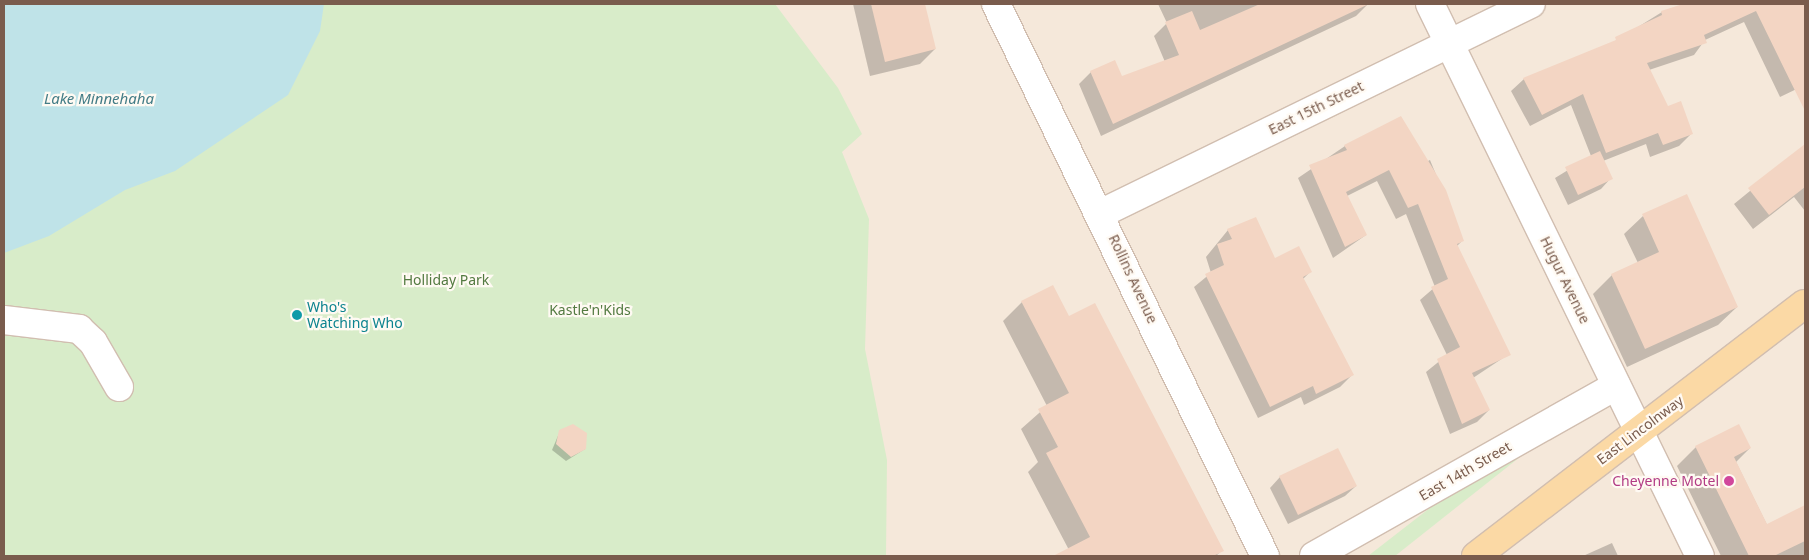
<!DOCTYPE html>
<html>
<head>
<meta charset="utf-8">
<style>
  body { margin:0 }
  #map { position:relative; width:1809px; height:560px; overflow:hidden; background:#fdf6ec; font-family:"Noto Sans",sans-serif }
  div>[style] { position:absolute }
  .residential>* { inset:0; background:#f5e8da }
  .green>* { inset:0; background:#d8ecc9 }
  .water>* { inset:0; background:#bfe3e8 }
  .shadow>* { inset:0; background:#0003 }
  .building>* { inset:0; background:#f3d5c3 }
  .roads { filter:drop-shadow(1px 0 #d1beb0) drop-shadow(-1px 0 #d1beb0) drop-shadow(0 1px #d1beb0) drop-shadow(0 -1px #d1beb0) }
  .minor>* { height:28px; margin:-14px; padding:0 14px; transform-origin:14px; border-radius:14px; background:#fff }
  .primary>* { height:28px; margin:-14px; padding:0 14px; transform-origin:14px; border-radius:14px; background:#fbd9a5 }
  .dots>* { width:14px; height:14px; translate:-50% -50%; box-sizing:border-box; border:2px solid #fffaf3; border-radius:50% }
  span { translate:-50% -50%; white-space:nowrap; text-align:center; line-height:1.15; -webkit-text-stroke:4.5px #fffaf3; paint-order:stroke }
  .street-label { font-size:14px; color:#7a5c4d }
  .park-label { font-size:14px; color:#537a41 }
  .culture-label { font-size:14px; color:#0d838f }
  .left { translate:0 -50%; text-align:left }
  .hotel-label { font-size:14px; color:#b23c85 }
  .right { translate:-100% -50%; text-align:right }
  .water-label { font-size:15px; color:#437c86; font-style:italic }
  .frame { position:absolute; inset:0; border:5px solid #7a5c4d; pointer-events:none }
</style>
</head>
<body>
<div id="map">
  <div class="residential">
    <i style="clip-path:polygon(4px 4px,1805px 4px,1805px 556px,4px 556px)"></i>
  </div>
  <div class="green">
    <i style="clip-path:polygon(4px 4px,775px 4px,838px 88px,862px 134px,842px 152px,869px 219px,865px 349px,887px 460px,886px 556px,4px 556px)"></i>
    <i style="clip-path:polygon(1530px 449px,1395px 556px,1368px 556px,1444px 497px)"></i>
  </div>
  <div class="water">
    <i style="clip-path:polygon(4px 4px,324px 4px,320px 31px,288px 95px,175px 171px,125px 190px,49px 236px,4px 253px)"></i>
  </div>
  <div class="shadow">
    <i style="clip-path:polygon(853px 4px,924px 4px,935px 49px,920px 64px,870px 76px)"></i>
    <i style="clip-path:polygon(1158px 4px,1368px 4px,1356px 16px,1101px 136px,1079px 84px,1091px 72px,1121px 78px,1165px 62px,1154px 36px,1167px 23px)"></i>
    <i style="clip-path:polygon(1687px 4px,1805px 4px,1805px 85px,1780px 97px,1744px 22px,1705px 40px,1694px 55px,1649px 70px,1667px 108px,1691px 134px,1679px 146px,1650px 157px,1646px 144px,1603px 161px,1611px 178px,1601px 189px,1568px 205px,1555px 178px,1591px 156px,1571px 105px,1530px 126px,1511px 91px,1524px 79px,1609px 45px,1662px 12px)"></i>
    <i style="clip-path:polygon(1345px 146px,1424px 163px,1430px 160px,1463px 240px,1457px 246px,1509px 354px,1473px 378px,1489px 410px,1477px 422px,1450px 434px,1426px 372px,1447px 355px,1420px 300px,1435px 287px,1406px 214px,1396px 219px,1377px 181px,1347px 196px,1366px 235px,1333px 258px,1298px 178px)"></i>
    <i style="clip-path:polygon(1805px 146px,1805px 211px,1794px 197px,1753px 229px,1734px 204px)"></i>
    <i style="clip-path:polygon(1643px 216px,1737px 307px,1718px 325px,1627px 367px,1593px 294px,1612px 275px,1638px 263px,1624px 234px)"></i>
    <i style="clip-path:polygon(1228px 230px,1274px 259px,1310px 272px,1303px 279px,1352px 375px,1340px 387px,1304px 405px,1301px 397px,1258px 418px,1194px 287px,1211px 273px,1206px 257px)"></i>
    <i style="clip-path:polygon(1022px 302px,1069px 318px,1222px 550px,1216px 556px,1063px 556px,1069px 550px,1028px 472px,1038px 462px,1021px 429px,1047px 406px,1003px 321px)"></i>
    <i style="clip-path:polygon(1739px 426px,1750px 448px,1736px 462px,1767px 525px,1805px 506px,1805px 556px,1721px 556px,1677px 466px,1696px 447px)"></i>
    <i style="clip-path:polygon(560px 431px,585px 449px,566px 461px,552px 450px)"></i>
    <i style="clip-path:polygon(1280px 477px,1356px 486px,1345px 496px,1288px 524px,1270px 488px)"></i>
    <i style="clip-path:polygon(1612px 543px,1618px 556px,1583px 556px)"></i>
  </div>
  <div class="building">
    <i style="clip-path:polygon(871px 4px,925px 4px,936px 49px,885px 62px)"></i>
    <i style="clip-path:polygon(1260px 4px,1369px 4px,1113px 124px,1090px 71px,1115px 60px,1122px 76px,1179px 55px,1165px 22px,1192px 11px,1200px 30px)"></i>
    <i style="clip-path:polygon(1683px 4px,1805px 4px,1805px 111px,1756px 11px,1704px 35px,1707px 43px,1647px 63px,1668px 106px,1681px 101px,1693px 134px,1663px 145px,1658px 133px,1606px 153px,1583px 94px,1542px 115px,1523px 78px,1616px 40px,1615px 37px,1662px 15px,1661px 11px)"></i>
    <i style="clip-path:polygon(1401px 116px,1446px 190px,1464px 241px,1457px 244px,1511px 355px,1472px 373px,1490px 410px,1462px 424px,1437px 359px,1460px 347px,1431px 287px,1448px 279px,1418px 204px,1408px 208px,1389px 170px,1346px 192px,1367px 235px,1345px 247px,1309px 165px,1347px 150px,1344px 145px)"></i>
    <i style="clip-path:polygon(1805px 144px,1805px 187px,1769px 215px,1748px 188px)"></i>
    <i style="clip-path:polygon(1600px 151px,1613px 179px,1578px 195px,1565px 167px)"></i>
    <i style="clip-path:polygon(1687px 194px,1738px 307px,1645px 349px,1611px 274px,1659px 252px,1642px 214px)"></i>
    <i style="clip-path:polygon(1256px 217px,1275px 258px,1299px 246px,1312px 272px,1303px 277px,1354px 375px,1316px 394px,1313px 386px,1270px 407px,1205px 274px,1224px 265px,1217px 244px,1232px 239px,1227px 229px)"></i>
    <i style="clip-path:polygon(1053px 285px,1069px 316px,1095px 303px,1224px 551px,1213px 556px,1053px 556px,1090px 537px,1046px 453px,1058px 447px,1038px 409px,1069px 393px,1021px 301px)"></i>
    <i style="clip-path:polygon(573px 424px,587px 433px,586px 449px,571px 457px,556px 444px,559px 430px)"></i>
    <i style="clip-path:polygon(1739px 424px,1751px 448px,1734px 457px,1767px 524px,1805px 505px,1805px 541px,1774px 556px,1749px 556px,1695px 446px)"></i>
    <i style="clip-path:polygon(1338px 448px,1357px 486px,1298px 515px,1279px 476px)"></i>
  </div>
  <div class="roads">
    <div class="minor">
      <i style="left:996px;top:4px;width:614px;rotate:64.02deg"></i>
      <i style="left:1430px;top:4px;width:614px;rotate:63.94deg"></i>
      <i style="left:1102px;top:213px;width:477px;rotate:-26deg"></i>
      <i style="left:4px;top:320px;width:76px;rotate:6.8deg"></i>
      <i style="left:79px;top:329px;width:19px;rotate:43deg"></i>
      <i style="left:93px;top:342px;width:52px;rotate:60deg"></i>
      <i style="left:1314px;top:556px;width:347px;rotate:-29.4deg"></i>
    </div>
    <div class="primary">
      <i style="left:1476px;top:556px;width:414px;rotate:-37.5deg"></i>
    </div>
  </div>
  <div class="dots">
    <i style="left:297px;top:315px;background:#0f9aa8"></i>
    <i style="left:1729px;top:481px;background:#d1479c"></i>
  </div>
  <div class="street-label">
    <span style="left:1316px;top:108px;rotate:-26deg">East 15th Street</span>
    <span style="left:1133px;top:279px;rotate:65deg">Rollins Avenue</span>
    <span style="left:1565px;top:280px;rotate:64deg">Hugur Avenue</span>
    <span style="left:1640px;top:430px;rotate:-37deg">East Lincolnway</span>
    <span style="left:1465px;top:471px;rotate:-30deg">East 14th Street</span>
  </div>
  <div class="park-label">
    <span style="left:446px;top:280px">Holliday Park</span>
    <span style="left:590px;top:310px">Kastle'n'Kids</span>
  </div>
  <div class="culture-label">
    <span class="left" style="left:307px;top:315px">Who's<br>Watching Who</span>
  </div>
  <div class="hotel-label">
    <span class="right" style="left:1719px;top:481px">Cheyenne Motel</span>
  </div>
  <div class="water-label">
    <span style="left:99px;top:99px">Lake Minnehaha</span>
  </div>
  <div class="frame"></div>
</div>
</body>
</html>
